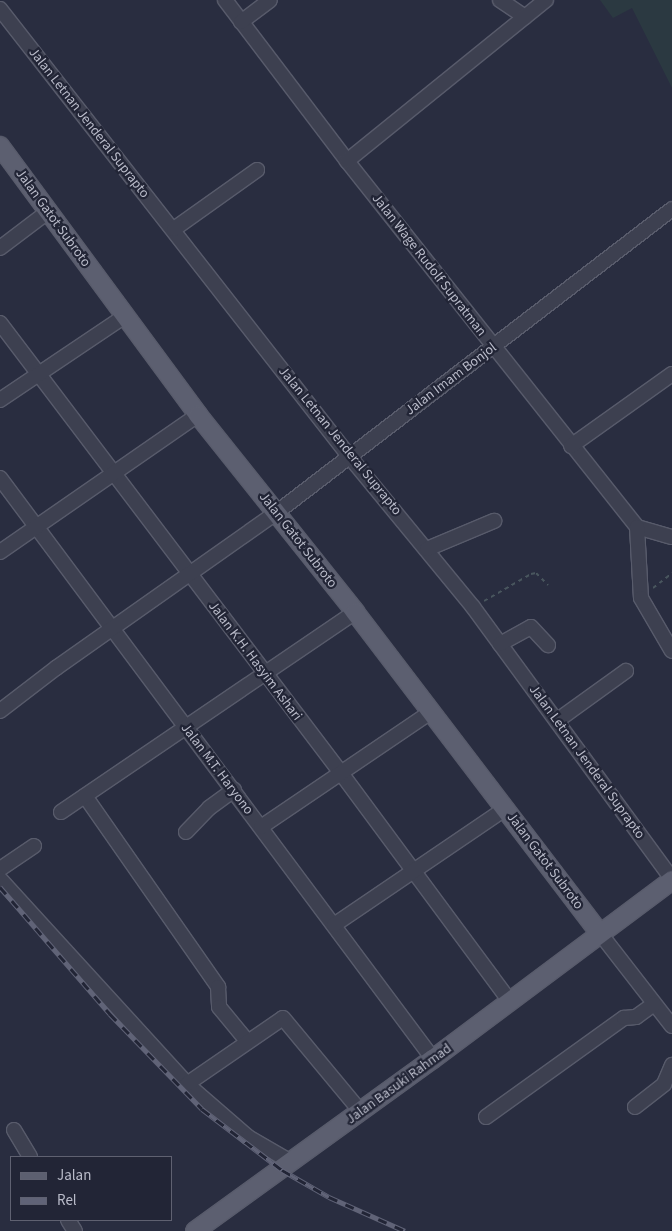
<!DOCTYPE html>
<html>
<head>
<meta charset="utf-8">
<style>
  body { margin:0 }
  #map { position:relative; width:672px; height:1231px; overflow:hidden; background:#292d40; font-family:"Source Sans 3",sans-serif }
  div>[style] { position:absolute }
  .green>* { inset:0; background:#2b3941 }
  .path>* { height:2px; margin-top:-1px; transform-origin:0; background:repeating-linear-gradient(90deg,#49565e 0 4px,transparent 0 8px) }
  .roads { filter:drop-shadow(1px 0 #585b6b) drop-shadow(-1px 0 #585b6b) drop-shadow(0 1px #585b6b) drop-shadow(0 -1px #585b6b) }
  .minor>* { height:14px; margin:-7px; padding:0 7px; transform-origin:7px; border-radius:7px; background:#3d4050 }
  .major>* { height:18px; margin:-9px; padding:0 9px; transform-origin:9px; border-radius:9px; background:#5c5f70 }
  .rail>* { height:5px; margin-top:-2.5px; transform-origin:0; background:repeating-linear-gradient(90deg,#222536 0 9px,#606377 0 18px); box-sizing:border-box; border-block:1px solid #606377 }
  span { translate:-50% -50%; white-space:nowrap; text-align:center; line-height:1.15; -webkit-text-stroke:4.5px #222536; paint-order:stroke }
  .street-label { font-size:14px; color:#babcca }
  .legend { position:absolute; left:10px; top:1156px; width:162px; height:65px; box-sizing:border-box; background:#222536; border:1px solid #5f6171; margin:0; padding:6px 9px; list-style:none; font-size:15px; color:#babcca }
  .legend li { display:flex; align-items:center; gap:10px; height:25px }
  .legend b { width:25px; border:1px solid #5f6171 }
</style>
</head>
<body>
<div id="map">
  <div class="green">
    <i style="clip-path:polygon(600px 0,672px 0,672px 88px,632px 8px,613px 18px)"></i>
  </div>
  <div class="path">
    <i style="left:653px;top:588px;width:24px;rotate:-38deg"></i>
    <i style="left:484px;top:601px;width:54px;rotate:-29.9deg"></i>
    <i style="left:531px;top:574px;width:5px;rotate:-11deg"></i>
    <i style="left:536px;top:573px;width:17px;rotate:45deg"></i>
  </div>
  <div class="roads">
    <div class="minor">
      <i style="left:225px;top:0;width:202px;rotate:52.8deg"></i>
      <i style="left:347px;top:161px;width:467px;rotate:51.6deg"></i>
      <i style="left:637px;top:527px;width:36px;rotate:16deg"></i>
      <i style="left:500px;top:0;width:30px;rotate:34deg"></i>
      <i style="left:0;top:9px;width:567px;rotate:52.02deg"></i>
      <i style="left:349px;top:456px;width:195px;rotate:50.6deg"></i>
      <i style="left:473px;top:607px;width:337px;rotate:53.8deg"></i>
      <i style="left:241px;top:22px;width:36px;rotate:-37deg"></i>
      <i style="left:347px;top:161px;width:256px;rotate:-39deg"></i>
      <i style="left:174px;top:229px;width:102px;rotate:-35.4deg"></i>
      <i style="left:0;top:248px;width:61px;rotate:-37.1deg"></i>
      <i style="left:0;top:323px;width:565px;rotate:52.85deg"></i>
      <i style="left:341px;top:773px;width:282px;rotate:53.5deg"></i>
      <i style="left:0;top:400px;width:151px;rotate:-33.9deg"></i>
      <i style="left:571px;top:446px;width:124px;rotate:-35.5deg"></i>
      <i style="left:0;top:478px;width:725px;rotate:53.3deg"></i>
      <i style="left:637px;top:527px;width:71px;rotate:86.8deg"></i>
      <i style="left:641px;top:598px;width:61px;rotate:59.7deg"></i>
      <i style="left:427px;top:549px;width:73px;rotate:-22.7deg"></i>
      <i style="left:0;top:552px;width:241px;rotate:-34.7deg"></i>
      <i style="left:500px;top:644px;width:35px;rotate:-29deg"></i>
      <i style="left:531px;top:627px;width:25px;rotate:47deg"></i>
      <i style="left:0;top:711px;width:71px;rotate:-37.5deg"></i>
      <i style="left:56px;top:668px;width:269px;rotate:-35.2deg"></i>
      <i style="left:276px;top:513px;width:499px;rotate:-37.5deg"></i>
      <i style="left:558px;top:720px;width:84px;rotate:-35.8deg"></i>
      <i style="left:85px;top:796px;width:233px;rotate:55.1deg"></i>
      <i style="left:218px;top:987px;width:20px;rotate:87deg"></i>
      <i style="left:219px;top:1007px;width:45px;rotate:50.4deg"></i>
      <i style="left:61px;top:812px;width:356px;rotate:-34.2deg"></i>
      <i style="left:261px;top:827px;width:205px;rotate:-34.1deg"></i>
      <i style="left:186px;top:832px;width:33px;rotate:-46deg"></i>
      <i style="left:209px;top:808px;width:31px;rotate:-36deg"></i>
      <i style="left:0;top:869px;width:41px;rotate:-34.1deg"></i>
      <i style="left:0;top:879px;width:277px;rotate:47.6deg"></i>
      <i style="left:187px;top:1084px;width:81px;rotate:41deg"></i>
      <i style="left:248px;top:1137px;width:50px;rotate:30.2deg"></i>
      <i style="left:334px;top:925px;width:207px;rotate:-34.2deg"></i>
      <i style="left:599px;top:932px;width:119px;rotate:52.2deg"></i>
      <i style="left:187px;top:1084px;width:116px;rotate:-34.5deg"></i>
      <i style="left:283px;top:1018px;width:122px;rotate:50.3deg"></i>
      <i style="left:635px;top:1107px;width:37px;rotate:-38deg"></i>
      <i style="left:664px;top:1084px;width:21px;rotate:-67deg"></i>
      <i style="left:486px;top:1117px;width:170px;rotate:-35.7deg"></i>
      <i style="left:624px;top:1018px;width:12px;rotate:-5deg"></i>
      <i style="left:636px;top:1017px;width:22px;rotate:-36deg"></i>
      <i style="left:14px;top:1130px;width:31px;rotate:59deg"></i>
      <i style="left:68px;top:1220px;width:13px;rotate:58deg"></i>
    </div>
    <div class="major">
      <i style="left:0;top:146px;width:334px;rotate:53.6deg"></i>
      <i style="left:198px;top:415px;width:252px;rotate:51.4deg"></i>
      <i style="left:355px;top:612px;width:402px;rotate:52.7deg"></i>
      <i style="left:195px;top:1231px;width:294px;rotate:-35.9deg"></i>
      <i style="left:433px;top:1059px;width:299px;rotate:-36.8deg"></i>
    </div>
  </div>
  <div class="rail">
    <i style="left:0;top:887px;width:168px;rotate:49.1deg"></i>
    <i style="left:110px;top:1014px;width:132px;rotate:45.9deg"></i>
    <i style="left:202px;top:1109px;width:101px;rotate:37.3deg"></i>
    <i style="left:282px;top:1170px;width:54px;rotate:29.9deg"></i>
    <i style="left:329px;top:1197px;width:83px;rotate:24.1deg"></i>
  </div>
  <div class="street-label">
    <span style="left:89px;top:123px;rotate:52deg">Jalan Letnan Jenderal Suprapto</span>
    <span style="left:53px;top:218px;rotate:54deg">Jalan Gatot Subroto</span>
    <span style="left:429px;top:265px;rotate:52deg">Jalan Wage Rudolf Supratman</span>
    <span style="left:451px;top:379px;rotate:-37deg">Jalan Imam Bonjol</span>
    <span style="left:340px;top:441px;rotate:51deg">Jalan Letnan Jenderal Suprapto</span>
    <span style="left:298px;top:540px;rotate:52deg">Jalan Gatot Subroto</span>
    <span style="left:255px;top:661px;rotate:53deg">Jalan K.H. Hasyim Ashari</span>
    <span style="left:587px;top:762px;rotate:54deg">Jalan Letnan Jenderal Suprapto</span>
    <span style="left:217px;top:769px;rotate:53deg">Jalan M.T. Haryono</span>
    <span style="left:545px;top:861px;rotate:53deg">Jalan Gatot Subroto</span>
    <span style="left:399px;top:1084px;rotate:-36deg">Jalan Basuki Rahmad</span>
  </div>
  <ul class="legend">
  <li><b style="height:6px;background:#5c5f70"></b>Jalan</li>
  <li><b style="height:6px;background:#606377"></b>Rel</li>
  </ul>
</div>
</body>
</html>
